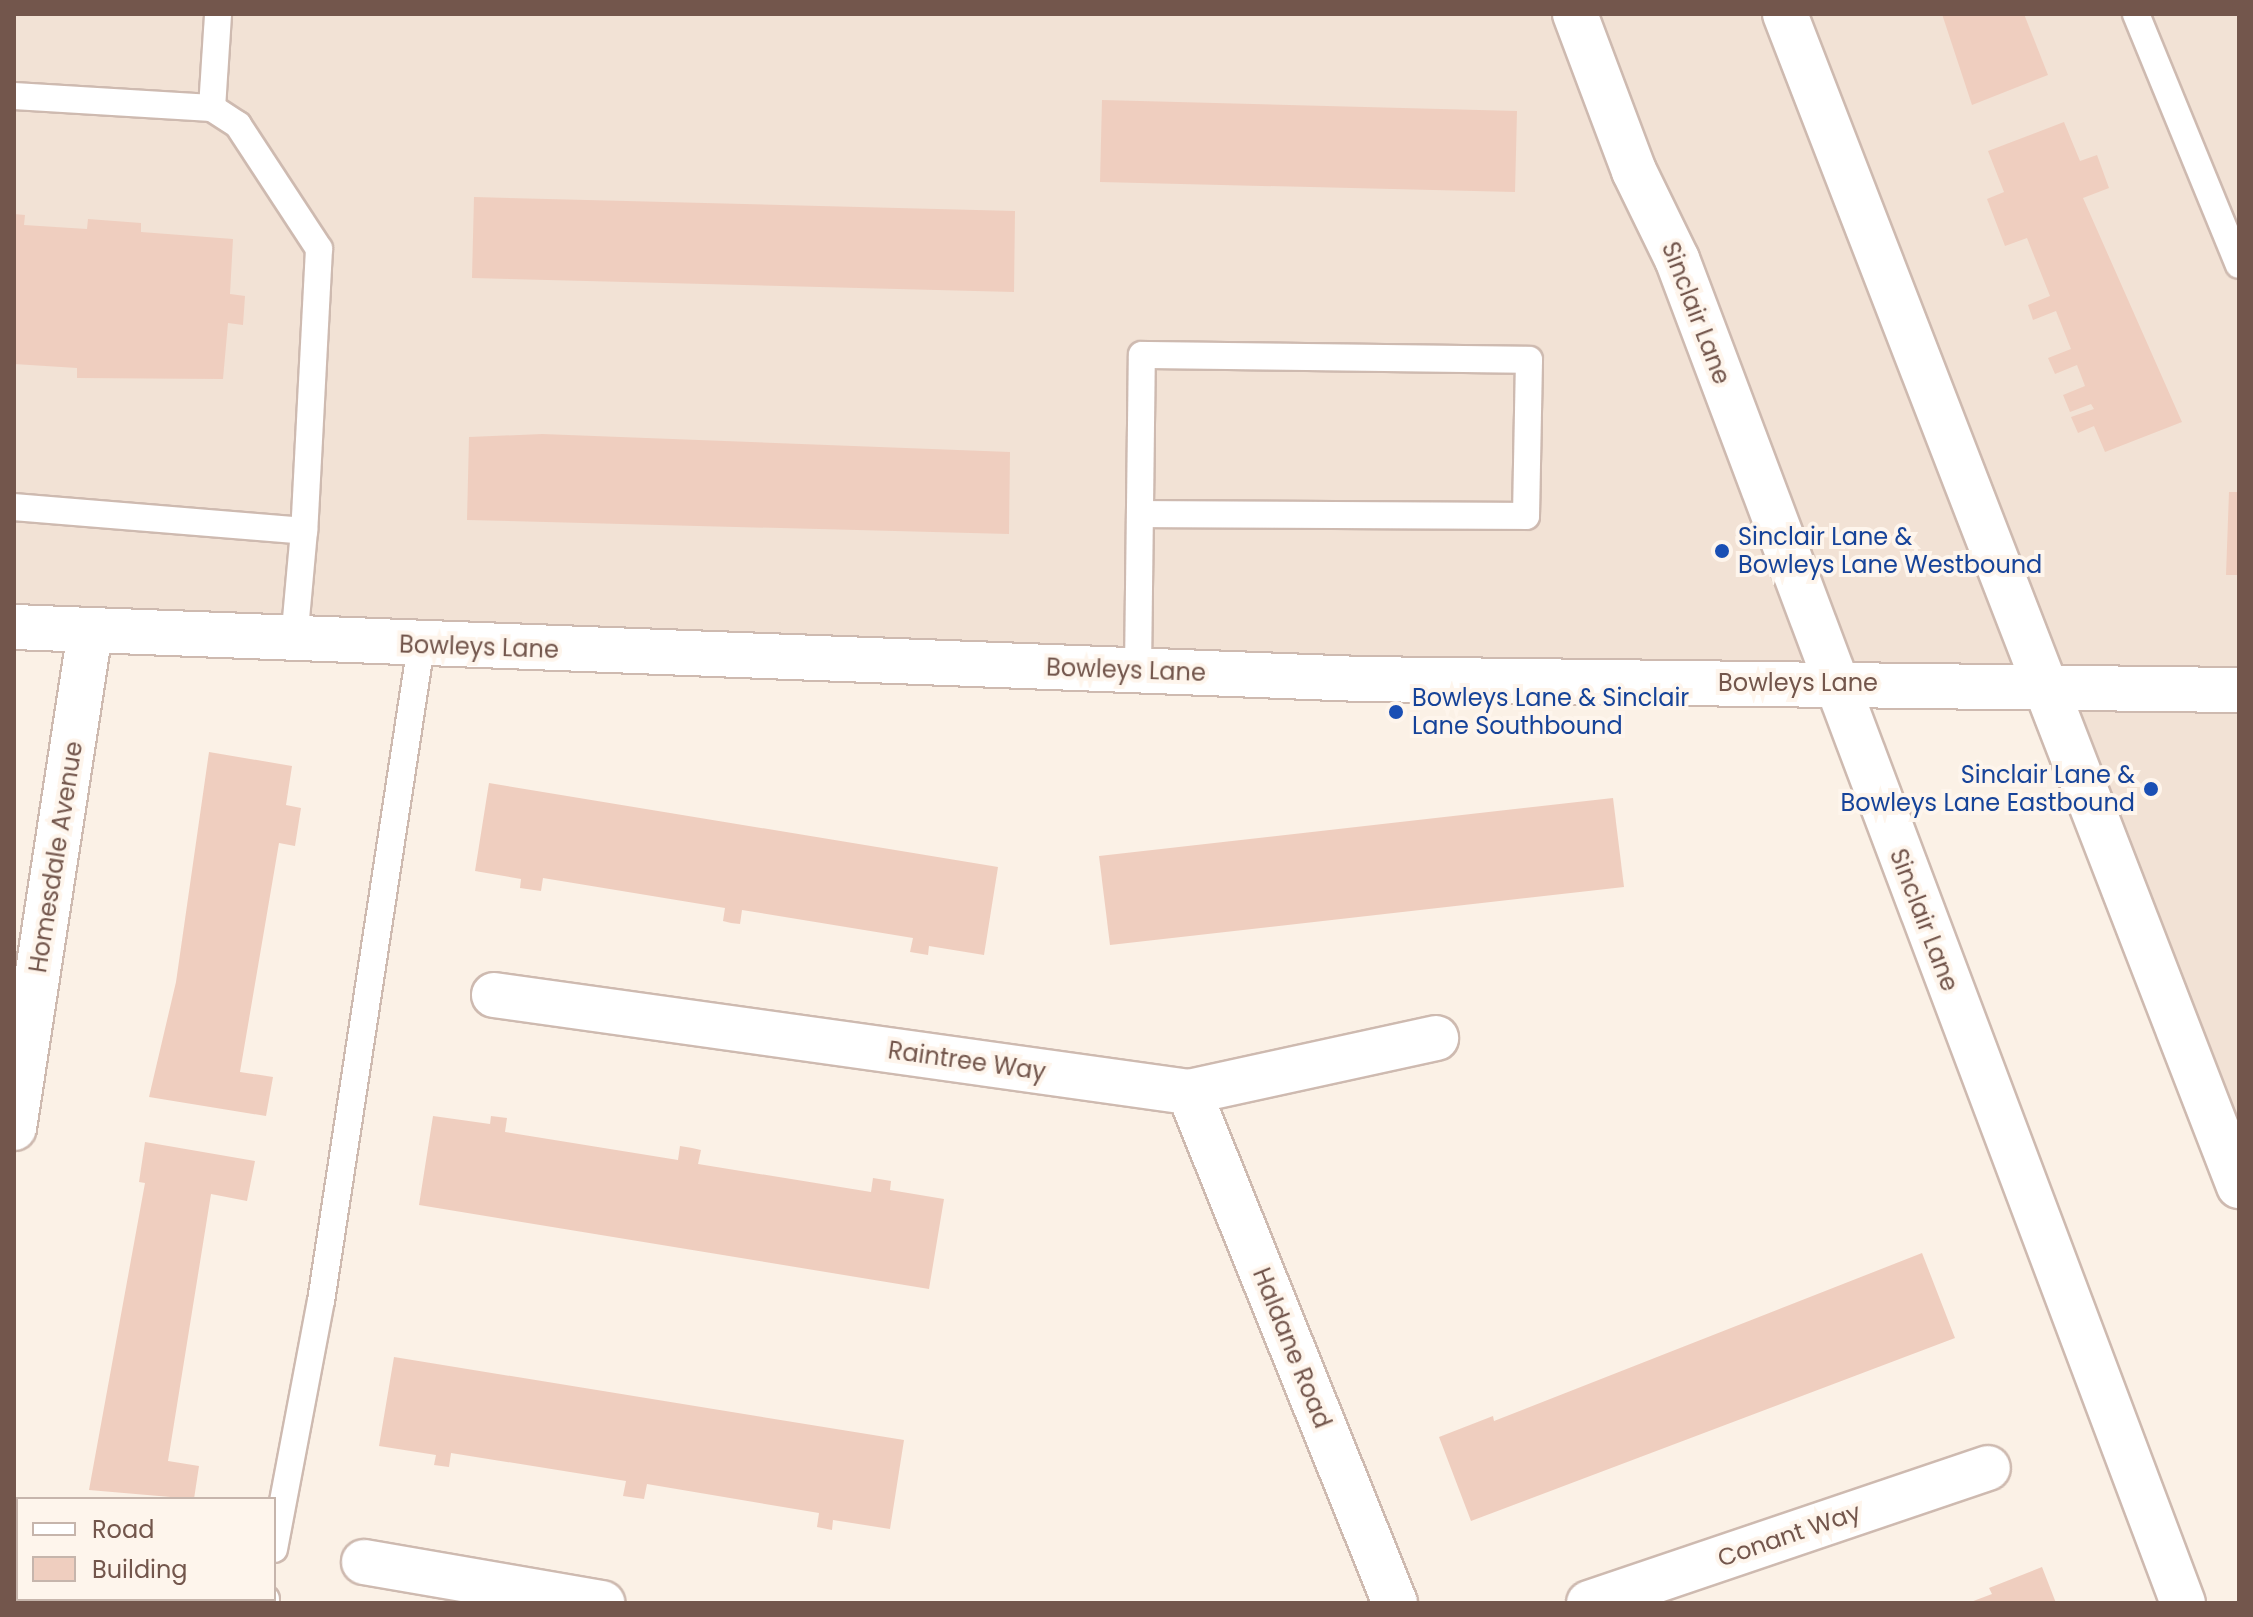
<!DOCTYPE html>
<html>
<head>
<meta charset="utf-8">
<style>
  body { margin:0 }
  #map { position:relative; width:2253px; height:1617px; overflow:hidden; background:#fbf1e6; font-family:Poppins,sans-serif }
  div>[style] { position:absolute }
  .residential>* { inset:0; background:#f2e2d5 }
  .building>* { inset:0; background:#efcebf }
  .roads { filter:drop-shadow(2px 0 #cebab0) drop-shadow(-2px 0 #cebab0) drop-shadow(0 2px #cebab0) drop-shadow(0 -2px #cebab0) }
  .service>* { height:26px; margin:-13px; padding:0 13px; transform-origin:13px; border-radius:13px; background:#fff }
  .minor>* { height:44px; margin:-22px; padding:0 22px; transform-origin:22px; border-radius:22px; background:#fff }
  .secondary>* { height:44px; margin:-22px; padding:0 22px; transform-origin:22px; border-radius:22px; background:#fff }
  .dots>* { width:22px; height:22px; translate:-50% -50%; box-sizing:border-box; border:4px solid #fef5ec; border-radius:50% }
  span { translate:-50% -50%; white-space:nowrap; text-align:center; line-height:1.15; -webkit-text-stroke:8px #fef5ec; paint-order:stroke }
  .street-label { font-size:24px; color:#73564c }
  .transit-label { font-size:24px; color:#164399 }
  .left { translate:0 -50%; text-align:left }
  .right { translate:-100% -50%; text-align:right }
  .frame { position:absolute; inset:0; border:16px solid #73564c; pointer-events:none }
  .legend { position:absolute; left:16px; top:1497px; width:260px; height:104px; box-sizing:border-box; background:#fef5ec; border:2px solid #c6b5ac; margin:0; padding:10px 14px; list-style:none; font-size:24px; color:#73564c }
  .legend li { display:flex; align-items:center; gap:16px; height:40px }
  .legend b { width:40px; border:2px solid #c6b5ac }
</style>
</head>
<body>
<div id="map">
  <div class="residential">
    <i style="clip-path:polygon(14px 14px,2239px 14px,2239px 1186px,2041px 684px,14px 627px)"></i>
  </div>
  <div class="building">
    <i style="clip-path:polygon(1942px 14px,2024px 14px,2048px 75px,1972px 105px)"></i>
    <i style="clip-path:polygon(1102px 100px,1517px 111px,1515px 192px,1100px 182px)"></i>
    <i style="clip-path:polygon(2064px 122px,2080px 161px,2097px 155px,2109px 188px,2083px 198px,2182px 422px,2105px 452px,2094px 426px,2078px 433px,2071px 417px,2094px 409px,2091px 404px,2070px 412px,2063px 395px,2085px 386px,2077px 365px,2055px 374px,2048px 358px,2071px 349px,2056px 311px,2033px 320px,2028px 305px,2050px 296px,2027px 238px,2005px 246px,1987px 199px,2004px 192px,1988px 151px)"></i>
    <i style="clip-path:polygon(474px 197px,1015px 211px,1014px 292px,472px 278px)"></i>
    <i style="clip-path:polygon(14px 214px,25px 215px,24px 225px,87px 229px,88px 219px,141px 223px,141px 232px,233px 239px,230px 294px,245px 296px,243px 325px,228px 323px,223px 379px,77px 378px,77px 368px,14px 364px)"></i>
    <i style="clip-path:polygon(542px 434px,1010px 452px,1009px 534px,467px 520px,469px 437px)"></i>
    <i style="clip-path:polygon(2229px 492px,2239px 492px,2239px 575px,2226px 575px)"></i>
    <i style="clip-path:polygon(209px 752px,292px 766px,286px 805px,301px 808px,295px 846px,279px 843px,240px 1072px,273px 1077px,266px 1116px,149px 1097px,176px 982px)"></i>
    <i style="clip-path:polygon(489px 783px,998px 867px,984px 955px,929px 946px,928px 955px,910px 952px,913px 938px,742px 910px,740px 924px,731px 923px,723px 921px,725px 908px,543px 878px,541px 891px,520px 888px,521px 879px,475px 871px)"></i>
    <i style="clip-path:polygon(1613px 798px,1624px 887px,1110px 945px,1099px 856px)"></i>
    <i style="clip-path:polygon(433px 1116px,490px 1124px,491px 1116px,507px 1118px,505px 1132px,678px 1160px,680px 1146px,692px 1148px,701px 1150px,698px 1164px,871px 1192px,873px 1178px,891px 1181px,890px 1190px,944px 1199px,929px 1289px,419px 1205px)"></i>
    <i style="clip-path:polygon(145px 1142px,255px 1161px,247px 1201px,211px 1194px,168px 1461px,199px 1466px,194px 1499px,89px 1490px,145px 1183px,139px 1182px)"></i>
    <i style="clip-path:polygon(1922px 1253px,1955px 1338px,1471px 1521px,1439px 1437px,1493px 1416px,1494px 1421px)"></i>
    <i style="clip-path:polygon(394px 1357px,904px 1440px,890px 1529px,833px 1520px,832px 1530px,817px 1527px,819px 1513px,647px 1484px,644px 1499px,623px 1496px,626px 1481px,451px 1453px,449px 1467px,434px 1465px,436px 1455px,379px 1446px)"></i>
    <i style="clip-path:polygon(2042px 1567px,2056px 1603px,1968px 1603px,1992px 1594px,1989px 1588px)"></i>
    <i style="clip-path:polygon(56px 1599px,157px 1599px,55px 1603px)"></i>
  </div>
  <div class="roads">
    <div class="service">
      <i style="left:2136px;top:14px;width:271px;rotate:67.7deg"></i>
      <i style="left:14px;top:96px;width:198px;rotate:3.5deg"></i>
      <i style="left:212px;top:108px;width:31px;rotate:33deg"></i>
      <i style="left:238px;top:125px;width:148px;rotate:56.8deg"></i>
      <i style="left:319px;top:249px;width:282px;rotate:93deg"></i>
      <i style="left:212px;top:108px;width:94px;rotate:-86.3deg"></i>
      <i style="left:14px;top:507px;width:291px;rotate:4.7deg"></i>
      <i style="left:304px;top:531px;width:110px;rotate:95.2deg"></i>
      <i style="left:1138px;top:670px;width:315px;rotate:-89.3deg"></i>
      <i style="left:1142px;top:355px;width:387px;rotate:0.7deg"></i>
      <i style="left:1529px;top:360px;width:156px;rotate:91.1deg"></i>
      <i style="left:1526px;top:516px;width:385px;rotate:-179.7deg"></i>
      <i style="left:274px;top:1549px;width:252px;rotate:-79.3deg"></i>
      <i style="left:321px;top:1301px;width:664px;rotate:-81.33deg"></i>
      <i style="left:265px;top:1603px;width:4px;rotate:-76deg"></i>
    </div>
    <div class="minor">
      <i style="left:14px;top:627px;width:1348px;rotate:2.21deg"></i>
      <i style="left:1361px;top:679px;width:878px;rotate:0.72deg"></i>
      <i style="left:494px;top:995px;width:702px;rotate:7.95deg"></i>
      <i style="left:1189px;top:1092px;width:253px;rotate:-12.3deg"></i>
      <i style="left:1189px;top:1092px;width:551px;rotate:68.04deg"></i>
      <i style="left:14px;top:1128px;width:500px;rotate:-81.3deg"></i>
      <i style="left:364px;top:1562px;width:242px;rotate:9.8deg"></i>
      <i style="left:1589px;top:1603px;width:421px;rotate:-18.7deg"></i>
    </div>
    <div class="secondary">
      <i style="left:1575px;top:14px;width:168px;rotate:69.4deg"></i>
      <i style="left:1634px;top:171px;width:98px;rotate:64deg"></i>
      <i style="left:1677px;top:259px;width:1436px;rotate:69.37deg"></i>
      <i style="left:1785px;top:14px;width:1257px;rotate:68.83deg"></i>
    </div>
  </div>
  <div class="dots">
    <i style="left:1722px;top:551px;background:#1a4fb4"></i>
    <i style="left:1396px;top:712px;background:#1a4fb4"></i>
    <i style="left:2151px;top:789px;background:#1a4fb4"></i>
  </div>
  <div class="street-label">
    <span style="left:1696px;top:313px;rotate:69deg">Sinclair Lane</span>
    <span style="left:479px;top:647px;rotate:2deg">Bowleys Lane</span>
    <span style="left:1126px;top:670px;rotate:2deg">Bowleys Lane</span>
    <span style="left:1798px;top:683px">Bowleys Lane</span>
    <span style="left:56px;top:857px;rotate:-81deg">Homesdale Avenue</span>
    <span style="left:1924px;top:920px;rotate:69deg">Sinclair Lane</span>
    <span style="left:967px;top:1061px;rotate:8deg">Raintree Way</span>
    <span style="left:1292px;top:1348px;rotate:68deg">Haldane Road</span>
    <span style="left:1789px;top:1535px;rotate:-19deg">Conant Way</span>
  </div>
  <div class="transit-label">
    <span class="left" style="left:1738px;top:551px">Sinclair Lane &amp;<br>Bowleys Lane Westbound</span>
    <span class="left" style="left:1412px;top:712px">Bowleys Lane &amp; Sinclair<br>Lane Southbound</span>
    <span class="right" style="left:2135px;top:789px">Sinclair Lane &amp;<br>Bowleys Lane Eastbound</span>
  </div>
  <div class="frame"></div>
  <ul class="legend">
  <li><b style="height:10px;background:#fff"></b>Road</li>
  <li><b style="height:22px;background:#efcebf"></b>Building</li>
  </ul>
</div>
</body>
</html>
